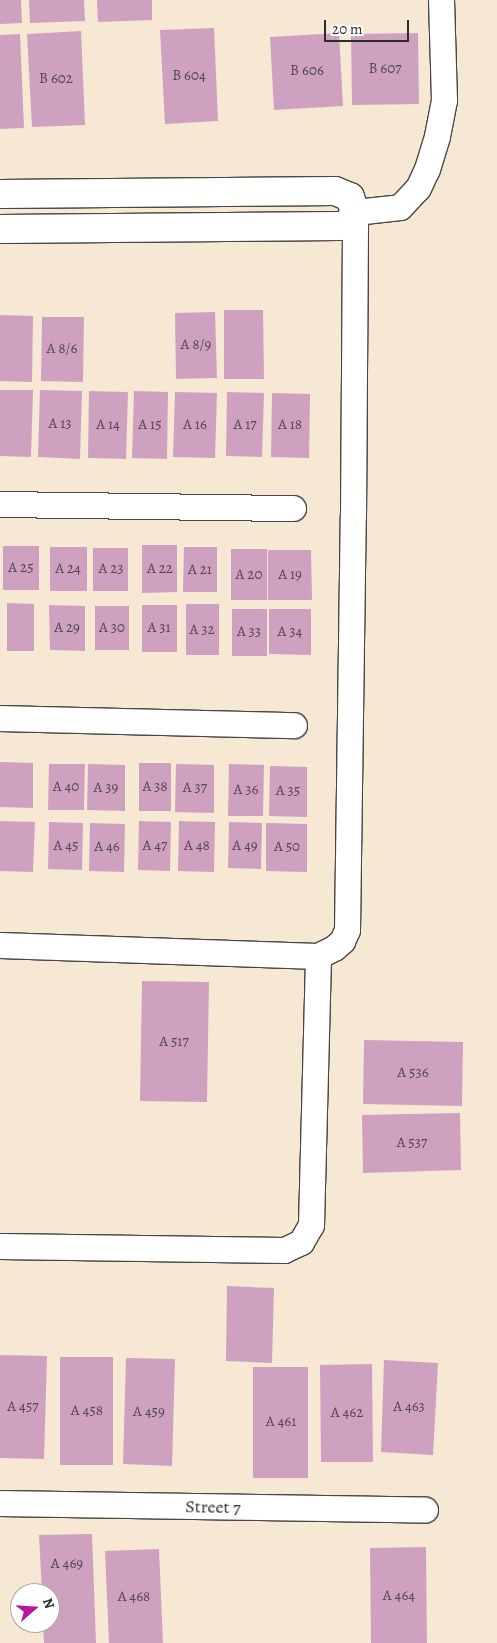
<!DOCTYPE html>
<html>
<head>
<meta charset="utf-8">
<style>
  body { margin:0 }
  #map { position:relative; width:497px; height:1643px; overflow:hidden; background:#f6e8d3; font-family:Alegreya,serif }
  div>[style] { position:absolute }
  .building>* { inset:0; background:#cfa1c1 }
  .roads { filter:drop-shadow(1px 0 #494744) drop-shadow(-1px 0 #494744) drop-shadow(0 1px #494744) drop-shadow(0 -1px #494744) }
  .minor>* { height:25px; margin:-12.5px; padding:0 12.5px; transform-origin:12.5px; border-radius:12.5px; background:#fff }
  .tertiary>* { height:28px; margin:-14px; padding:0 14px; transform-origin:14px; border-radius:14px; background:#fff }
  span { translate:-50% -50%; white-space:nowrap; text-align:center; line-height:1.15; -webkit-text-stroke:4px #fff; paint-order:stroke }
  .number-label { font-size:15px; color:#544850 }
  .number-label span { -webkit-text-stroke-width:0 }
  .street-label { font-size:18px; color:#2b2b2b }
  .north { position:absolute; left:10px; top:1583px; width:50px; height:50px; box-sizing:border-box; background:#fff; border:1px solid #aaa; border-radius:50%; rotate:71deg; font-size:14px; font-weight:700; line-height:20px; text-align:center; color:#2b2b2b }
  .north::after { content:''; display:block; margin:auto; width:18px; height:22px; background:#b5179e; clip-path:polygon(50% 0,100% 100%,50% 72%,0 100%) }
  .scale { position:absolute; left:324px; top:20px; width:85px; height:22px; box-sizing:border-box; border:2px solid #2b2b2b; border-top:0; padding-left:6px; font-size:15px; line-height:18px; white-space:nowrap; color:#2b2b2b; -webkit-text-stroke:4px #fff; paint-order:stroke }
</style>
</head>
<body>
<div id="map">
  <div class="building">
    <i style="clip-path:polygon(0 0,21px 0,22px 23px,0 24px)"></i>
    <i style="clip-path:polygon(29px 0,84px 0,85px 21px,30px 23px)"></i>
    <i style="clip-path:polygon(97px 0,152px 0,152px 20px,98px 22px)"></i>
    <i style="clip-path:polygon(214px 28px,218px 121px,165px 124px,160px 30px)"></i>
    <i style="clip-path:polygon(81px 31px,85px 125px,32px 127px,27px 34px)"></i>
    <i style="clip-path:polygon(339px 33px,343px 106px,274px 110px,270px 37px)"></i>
    <i style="clip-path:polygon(418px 33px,419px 104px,352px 105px,351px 34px)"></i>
    <i style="clip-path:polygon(20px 34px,24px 128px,0 129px,0 35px)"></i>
    <i style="clip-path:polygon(224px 310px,263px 310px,264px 379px,224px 379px)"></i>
    <i style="clip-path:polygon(215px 312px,217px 378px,176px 379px,175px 313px)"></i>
    <i style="clip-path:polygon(0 315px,33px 316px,32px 382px,0 381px)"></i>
    <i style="clip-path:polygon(42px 317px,84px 317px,83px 382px,41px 381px)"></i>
    <i style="clip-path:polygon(0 390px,33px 390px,31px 457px,0 456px)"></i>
    <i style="clip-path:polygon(40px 390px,82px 391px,80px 459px,38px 457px)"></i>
    <i style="clip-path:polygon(89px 391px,128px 392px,126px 459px,88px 458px)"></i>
    <i style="clip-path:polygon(134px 391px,168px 392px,167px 459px,132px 458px)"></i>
    <i style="clip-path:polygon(175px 392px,217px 393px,215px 458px,173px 457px)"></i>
    <i style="clip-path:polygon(227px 392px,264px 393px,262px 457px,226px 456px)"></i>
    <i style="clip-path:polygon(272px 393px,310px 394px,309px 458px,271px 457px)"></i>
    <i style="clip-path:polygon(142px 545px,177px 545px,177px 592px,142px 593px)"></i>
    <i style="clip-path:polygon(3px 546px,39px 546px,39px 590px,3px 590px)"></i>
    <i style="clip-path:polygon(50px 547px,87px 547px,87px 591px,50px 591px)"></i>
    <i style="clip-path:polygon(184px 547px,217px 547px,217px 592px,183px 592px)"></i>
    <i style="clip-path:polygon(93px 548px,128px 548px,128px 591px,93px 591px)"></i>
    <i style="clip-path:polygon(231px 549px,267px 549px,267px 600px,231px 600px)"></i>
    <i style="clip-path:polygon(268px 550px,311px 550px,312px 600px,268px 600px)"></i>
    <i style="clip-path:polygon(7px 603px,34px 604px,34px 651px,7px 651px)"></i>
    <i style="clip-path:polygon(186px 604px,219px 604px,219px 655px,186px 655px)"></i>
    <i style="clip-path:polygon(49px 605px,85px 606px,85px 651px,50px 650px)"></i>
    <i style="clip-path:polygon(142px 605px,177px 605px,177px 652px,142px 652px)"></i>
    <i style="clip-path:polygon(95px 606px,129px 606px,129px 650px,95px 650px)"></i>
    <i style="clip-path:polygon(232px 609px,267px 609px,267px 656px,232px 656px)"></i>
    <i style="clip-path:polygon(269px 609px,311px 609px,311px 655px,269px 654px)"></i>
    <i style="clip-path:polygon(0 762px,33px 763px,33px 808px,0 807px)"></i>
    <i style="clip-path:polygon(139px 763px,171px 763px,171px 811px,139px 811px)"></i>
    <i style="clip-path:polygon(49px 764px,85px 764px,84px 810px,48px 810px)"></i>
    <i style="clip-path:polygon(88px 764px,125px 765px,125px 811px,87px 810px)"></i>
    <i style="clip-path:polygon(176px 764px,214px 765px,214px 813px,175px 812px)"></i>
    <i style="clip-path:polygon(229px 764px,264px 765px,263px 816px,228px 816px)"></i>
    <i style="clip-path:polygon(270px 766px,307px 767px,307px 817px,269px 816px)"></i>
    <i style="clip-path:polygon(0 821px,35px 822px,33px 872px,0 871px)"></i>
    <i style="clip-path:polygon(139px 821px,171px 822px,170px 871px,138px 870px)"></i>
    <i style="clip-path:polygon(179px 821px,215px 822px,214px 872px,178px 871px)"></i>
    <i style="clip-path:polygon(49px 822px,83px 823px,82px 870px,48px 869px)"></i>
    <i style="clip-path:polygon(229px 822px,262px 823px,261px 869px,228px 868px)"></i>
    <i style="clip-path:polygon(90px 823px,125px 824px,124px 872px,89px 871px)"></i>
    <i style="clip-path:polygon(266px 823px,307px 824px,307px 872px,266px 871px)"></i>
    <i style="clip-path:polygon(142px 981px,209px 982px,207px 1102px,140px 1101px)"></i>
    <i style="clip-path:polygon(364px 1040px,463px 1042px,462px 1106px,363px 1104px)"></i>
    <i style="clip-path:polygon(460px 1113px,461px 1170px,363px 1173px,362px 1115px)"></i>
    <i style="clip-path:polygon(227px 1286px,274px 1288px,272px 1363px,226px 1361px)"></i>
    <i style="clip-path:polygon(0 1355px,47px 1356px,44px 1459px,0 1458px)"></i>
    <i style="clip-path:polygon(60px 1357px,113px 1357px,113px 1465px,60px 1465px)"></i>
    <i style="clip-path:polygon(126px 1358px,175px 1359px,172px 1466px,123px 1464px)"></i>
    <i style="clip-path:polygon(384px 1360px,438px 1363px,433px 1455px,381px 1452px)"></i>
    <i style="clip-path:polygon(372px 1364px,373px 1462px,321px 1462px,320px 1365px)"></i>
    <i style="clip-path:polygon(253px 1367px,308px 1367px,308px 1478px,253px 1478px)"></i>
    <i style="clip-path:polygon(92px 1534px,96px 1643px,44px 1643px,43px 1623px,50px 1623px,50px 1593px,42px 1593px,39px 1535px)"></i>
    <i style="clip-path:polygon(426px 1547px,427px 1643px,371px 1643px,370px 1548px)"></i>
    <i style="clip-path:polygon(159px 1549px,163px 1643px,109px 1643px,105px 1551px)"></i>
  </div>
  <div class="roads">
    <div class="minor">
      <i style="left:0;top:504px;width:293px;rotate:0.8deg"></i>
      <i style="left:0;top:718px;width:294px;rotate:1.4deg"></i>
      <i style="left:0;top:945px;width:318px;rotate:2deg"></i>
      <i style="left:318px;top:956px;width:18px;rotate:-27deg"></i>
      <i style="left:334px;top:948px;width:11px;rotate:-41deg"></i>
      <i style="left:342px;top:941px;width:12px;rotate:-66deg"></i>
      <i style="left:347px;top:930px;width:414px;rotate:-89.2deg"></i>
      <i style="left:353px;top:516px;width:304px;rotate:-89.6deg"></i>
      <i style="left:355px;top:212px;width:45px;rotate:-6.3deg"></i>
      <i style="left:400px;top:207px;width:26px;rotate:-47deg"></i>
      <i style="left:418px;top:188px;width:21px;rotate:-65deg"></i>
      <i style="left:427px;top:169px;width:34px;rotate:-73deg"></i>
      <i style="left:437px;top:136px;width:37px;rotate:-79deg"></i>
      <i style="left:444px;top:100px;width:100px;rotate:-91.7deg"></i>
      <i style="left:0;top:1246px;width:284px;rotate:0.8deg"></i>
      <i style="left:284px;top:1250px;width:19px;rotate:-25deg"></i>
      <i style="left:301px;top:1242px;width:20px;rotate:-60deg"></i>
      <i style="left:311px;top:1225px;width:269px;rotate:-88.5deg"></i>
      <i style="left:0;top:1503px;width:425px;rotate:0.9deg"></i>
    </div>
    <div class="tertiary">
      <i style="left:0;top:194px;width:335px;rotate:-0.5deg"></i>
      <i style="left:335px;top:191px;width:16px;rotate:22deg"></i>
      <i style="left:350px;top:197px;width:16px;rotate:72deg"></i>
      <i style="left:355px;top:212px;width:14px;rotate:120deg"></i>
      <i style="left:348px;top:224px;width:9px;rotate:167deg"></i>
      <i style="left:339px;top:226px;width:339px;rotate:179.5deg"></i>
    </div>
  </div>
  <div class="number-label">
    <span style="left:385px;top:69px">B 607</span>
    <span style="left:307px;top:71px">B 606</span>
    <span style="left:189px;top:76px">B 604</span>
    <span style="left:56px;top:79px">B 602</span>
    <span style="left:196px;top:345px">A 8/9</span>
    <span style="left:62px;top:349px">A 8/6</span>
    <span style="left:60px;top:424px">A 13</span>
    <span style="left:108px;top:425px">A 14</span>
    <span style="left:150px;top:425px">A 15</span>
    <span style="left:195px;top:425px">A 16</span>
    <span style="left:245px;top:425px">A 17</span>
    <span style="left:290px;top:425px">A 18</span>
    <span style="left:21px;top:568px">A 25</span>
    <span style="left:68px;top:569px">A 24</span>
    <span style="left:111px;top:569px">A 23</span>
    <span style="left:160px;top:569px">A 22</span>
    <span style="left:200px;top:570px">A 21</span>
    <span style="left:249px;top:575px">A 20</span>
    <span style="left:290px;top:575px">A 19</span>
    <span style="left:67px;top:628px">A 29</span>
    <span style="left:112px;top:628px">A 30</span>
    <span style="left:159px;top:628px">A 31</span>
    <span style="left:202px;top:630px">A 32</span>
    <span style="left:249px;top:632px">A 33</span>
    <span style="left:290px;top:632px">A 34</span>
    <span style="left:66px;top:787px">A 40</span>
    <span style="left:155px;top:787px">A 38</span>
    <span style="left:106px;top:788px">A 39</span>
    <span style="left:195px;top:788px">A 37</span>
    <span style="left:246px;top:790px">A 36</span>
    <span style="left:288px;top:791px">A 35</span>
    <span style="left:66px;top:846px">A 45</span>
    <span style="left:155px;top:846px">A 47</span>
    <span style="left:197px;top:846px">A 48</span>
    <span style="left:245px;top:846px">A 49</span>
    <span style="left:107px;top:847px">A 46</span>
    <span style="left:287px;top:847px">A 50</span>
    <span style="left:174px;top:1042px">A 517</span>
    <span style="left:413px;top:1073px">A 536</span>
    <span style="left:412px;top:1143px">A 537</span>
    <span style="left:23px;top:1407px">A 457</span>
    <span style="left:409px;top:1407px">A 463</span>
    <span style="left:87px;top:1411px">A 458</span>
    <span style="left:149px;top:1412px">A 459</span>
    <span style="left:347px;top:1413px">A 462</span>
    <span style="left:281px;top:1422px">A 461</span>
    <span style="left:67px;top:1564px">A 469</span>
    <span style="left:399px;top:1596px">A 464</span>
    <span style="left:134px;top:1597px">A 468</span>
  </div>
  <div class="street-label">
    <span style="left:213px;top:1507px;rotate:1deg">Street 7</span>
  </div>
  <div class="north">N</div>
  <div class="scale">20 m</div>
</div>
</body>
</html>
